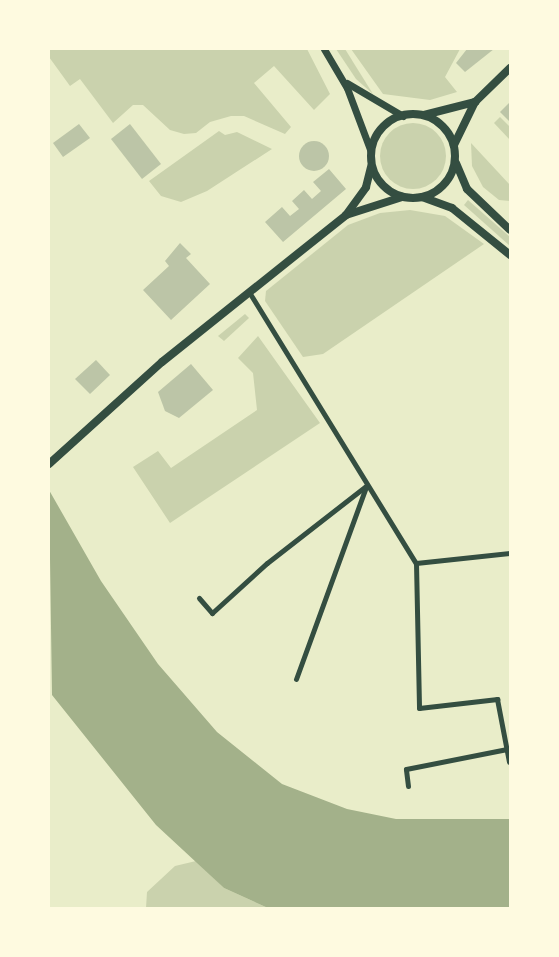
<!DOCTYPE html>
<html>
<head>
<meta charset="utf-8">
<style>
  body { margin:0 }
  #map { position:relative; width:559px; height:957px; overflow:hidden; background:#e9edc9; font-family:Montserrat,sans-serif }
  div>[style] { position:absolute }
  .green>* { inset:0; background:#cad2ad }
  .round { border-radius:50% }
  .water>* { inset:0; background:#a3b18a }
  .building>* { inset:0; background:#bcc5a7 }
  .minor>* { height:5px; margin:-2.5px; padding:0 2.5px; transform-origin:2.5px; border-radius:2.5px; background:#344e41 }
  .secondary>* { height:7px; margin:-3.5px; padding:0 3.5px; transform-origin:3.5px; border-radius:3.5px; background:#344e41 }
  .primary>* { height:8px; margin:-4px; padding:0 4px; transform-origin:4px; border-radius:4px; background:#344e41 }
  .primary>.ring { margin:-4px; padding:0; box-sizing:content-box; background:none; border:8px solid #344e41; border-radius:50% }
  span { translate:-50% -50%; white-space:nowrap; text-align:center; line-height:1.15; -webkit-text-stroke:4.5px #fefae0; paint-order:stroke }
  .frame { position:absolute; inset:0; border:50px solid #fefae0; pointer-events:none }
</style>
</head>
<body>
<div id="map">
  <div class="green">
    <i style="clip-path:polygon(49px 49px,307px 49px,330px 94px,314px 110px,274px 66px,254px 83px,291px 127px,285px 134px,244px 116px,231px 116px,210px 122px,196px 133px,184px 134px,170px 130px,143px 105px,133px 105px,113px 123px,80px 79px,70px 86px,49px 57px)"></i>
    <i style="clip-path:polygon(336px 49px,345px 49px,373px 94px,356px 79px)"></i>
    <i style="clip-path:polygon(351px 49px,460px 49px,445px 77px,457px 92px,430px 100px,383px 94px)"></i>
    <i style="clip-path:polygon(500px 117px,510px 127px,510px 140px,494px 123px)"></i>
    <i class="round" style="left:380px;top:123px;width:66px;height:66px"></i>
    <i style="clip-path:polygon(219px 131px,225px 135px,237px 132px,272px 149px,207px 191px,181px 202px,161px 196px,149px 181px)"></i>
    <i style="clip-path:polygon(471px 143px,510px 185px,510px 201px,499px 200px,483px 187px,472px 166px)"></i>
    <i style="clip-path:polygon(468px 200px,510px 237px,510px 246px,464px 205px)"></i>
    <i style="clip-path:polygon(410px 210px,445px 216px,484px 244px,323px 354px,303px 357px,265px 301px,266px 291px,348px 225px,380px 213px)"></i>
    <i style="clip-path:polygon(245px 314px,249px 318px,224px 341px,218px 336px)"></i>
    <i style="clip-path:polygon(258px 336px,320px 423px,170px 523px,133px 467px,158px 451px,171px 468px,257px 410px,253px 373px,238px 358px)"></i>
    <i style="clip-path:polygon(196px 861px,224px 888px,268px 908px,146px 908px,147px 892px,175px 866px)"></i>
  </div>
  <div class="water">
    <i style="clip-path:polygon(49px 490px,101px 581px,158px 664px,217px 732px,282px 784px,347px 809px,396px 819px,510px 819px,510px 908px,268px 908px,224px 888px,156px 825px,52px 695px)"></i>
  </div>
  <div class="building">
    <i style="clip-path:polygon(467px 49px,494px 49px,465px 72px,456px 63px)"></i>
    <i style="clip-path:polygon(510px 102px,510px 122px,500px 112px)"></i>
    <i style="clip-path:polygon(79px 124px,90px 138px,63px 157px,53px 143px)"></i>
    <i style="clip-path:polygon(130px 124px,161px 164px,142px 179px,111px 139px)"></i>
    <i class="round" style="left:299px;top:141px;width:30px;height:30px"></i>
    <i style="clip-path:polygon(329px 169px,346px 189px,283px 242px,265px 222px,282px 207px,290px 216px,299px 209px,292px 201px,304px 190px,312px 199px,321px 191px,313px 182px)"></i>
    <i style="clip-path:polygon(180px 243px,191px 254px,186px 258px,210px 284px,171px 320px,143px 290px,169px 266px,165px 261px)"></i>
    <i style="clip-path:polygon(96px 360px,110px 375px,90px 394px,75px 379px)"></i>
    <i style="clip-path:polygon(191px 364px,213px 390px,179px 418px,165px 411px,158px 392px)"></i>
  </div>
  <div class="minor">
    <i style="left:249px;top:292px;width:318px;rotate:58.4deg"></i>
    <i style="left:416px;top:563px;width:95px;rotate:-6.1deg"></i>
    <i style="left:416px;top:563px;width:145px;rotate:88.8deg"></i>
    <i style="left:419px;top:708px;width:79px;rotate:-6.6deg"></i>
    <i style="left:497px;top:699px;width:64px;rotate:79.2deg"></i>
    <i style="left:199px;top:598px;width:20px;rotate:49deg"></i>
    <i style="left:212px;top:613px;width:74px;rotate:-42.3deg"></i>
    <i style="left:267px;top:563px;width:125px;rotate:-37.9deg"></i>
    <i style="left:296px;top:679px;width:204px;rotate:-70deg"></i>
    <i style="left:408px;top:786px;width:17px;rotate:-97deg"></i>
    <i style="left:406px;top:769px;width:103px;rotate:-11.2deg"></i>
  </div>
  <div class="secondary">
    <i style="left:324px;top:49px;width:45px;rotate:59.5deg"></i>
    <i style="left:347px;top:88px;width:68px;rotate:69.4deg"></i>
    <i style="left:347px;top:83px;width:65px;rotate:30.5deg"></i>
  </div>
  <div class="primary">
    <i class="ring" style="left:371px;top:114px;width:76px;height:76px"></i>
    <i style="left:424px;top:115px;width:53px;rotate:-14.3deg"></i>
    <i style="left:454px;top:145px;width:48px;rotate:-64deg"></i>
    <i style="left:475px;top:102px;width:49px;rotate:-44.2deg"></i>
    <i style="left:456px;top:163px;width:28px;rotate:67deg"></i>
    <i style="left:467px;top:189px;width:59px;rotate:43.6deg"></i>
    <i style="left:422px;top:197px;width:32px;rotate:20deg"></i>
    <i style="left:452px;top:208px;width:75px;rotate:39deg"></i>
    <i style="left:346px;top:215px;width:59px;rotate:-17.8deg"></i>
    <i style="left:49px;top:464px;width:152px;rotate:-42.1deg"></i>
    <i style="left:162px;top:362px;width:236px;rotate:-38.6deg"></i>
    <i style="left:346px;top:215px;width:34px;rotate:-54deg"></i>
    <i style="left:366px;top:187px;width:21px;rotate:-76deg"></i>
  </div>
  <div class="frame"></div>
</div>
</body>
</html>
